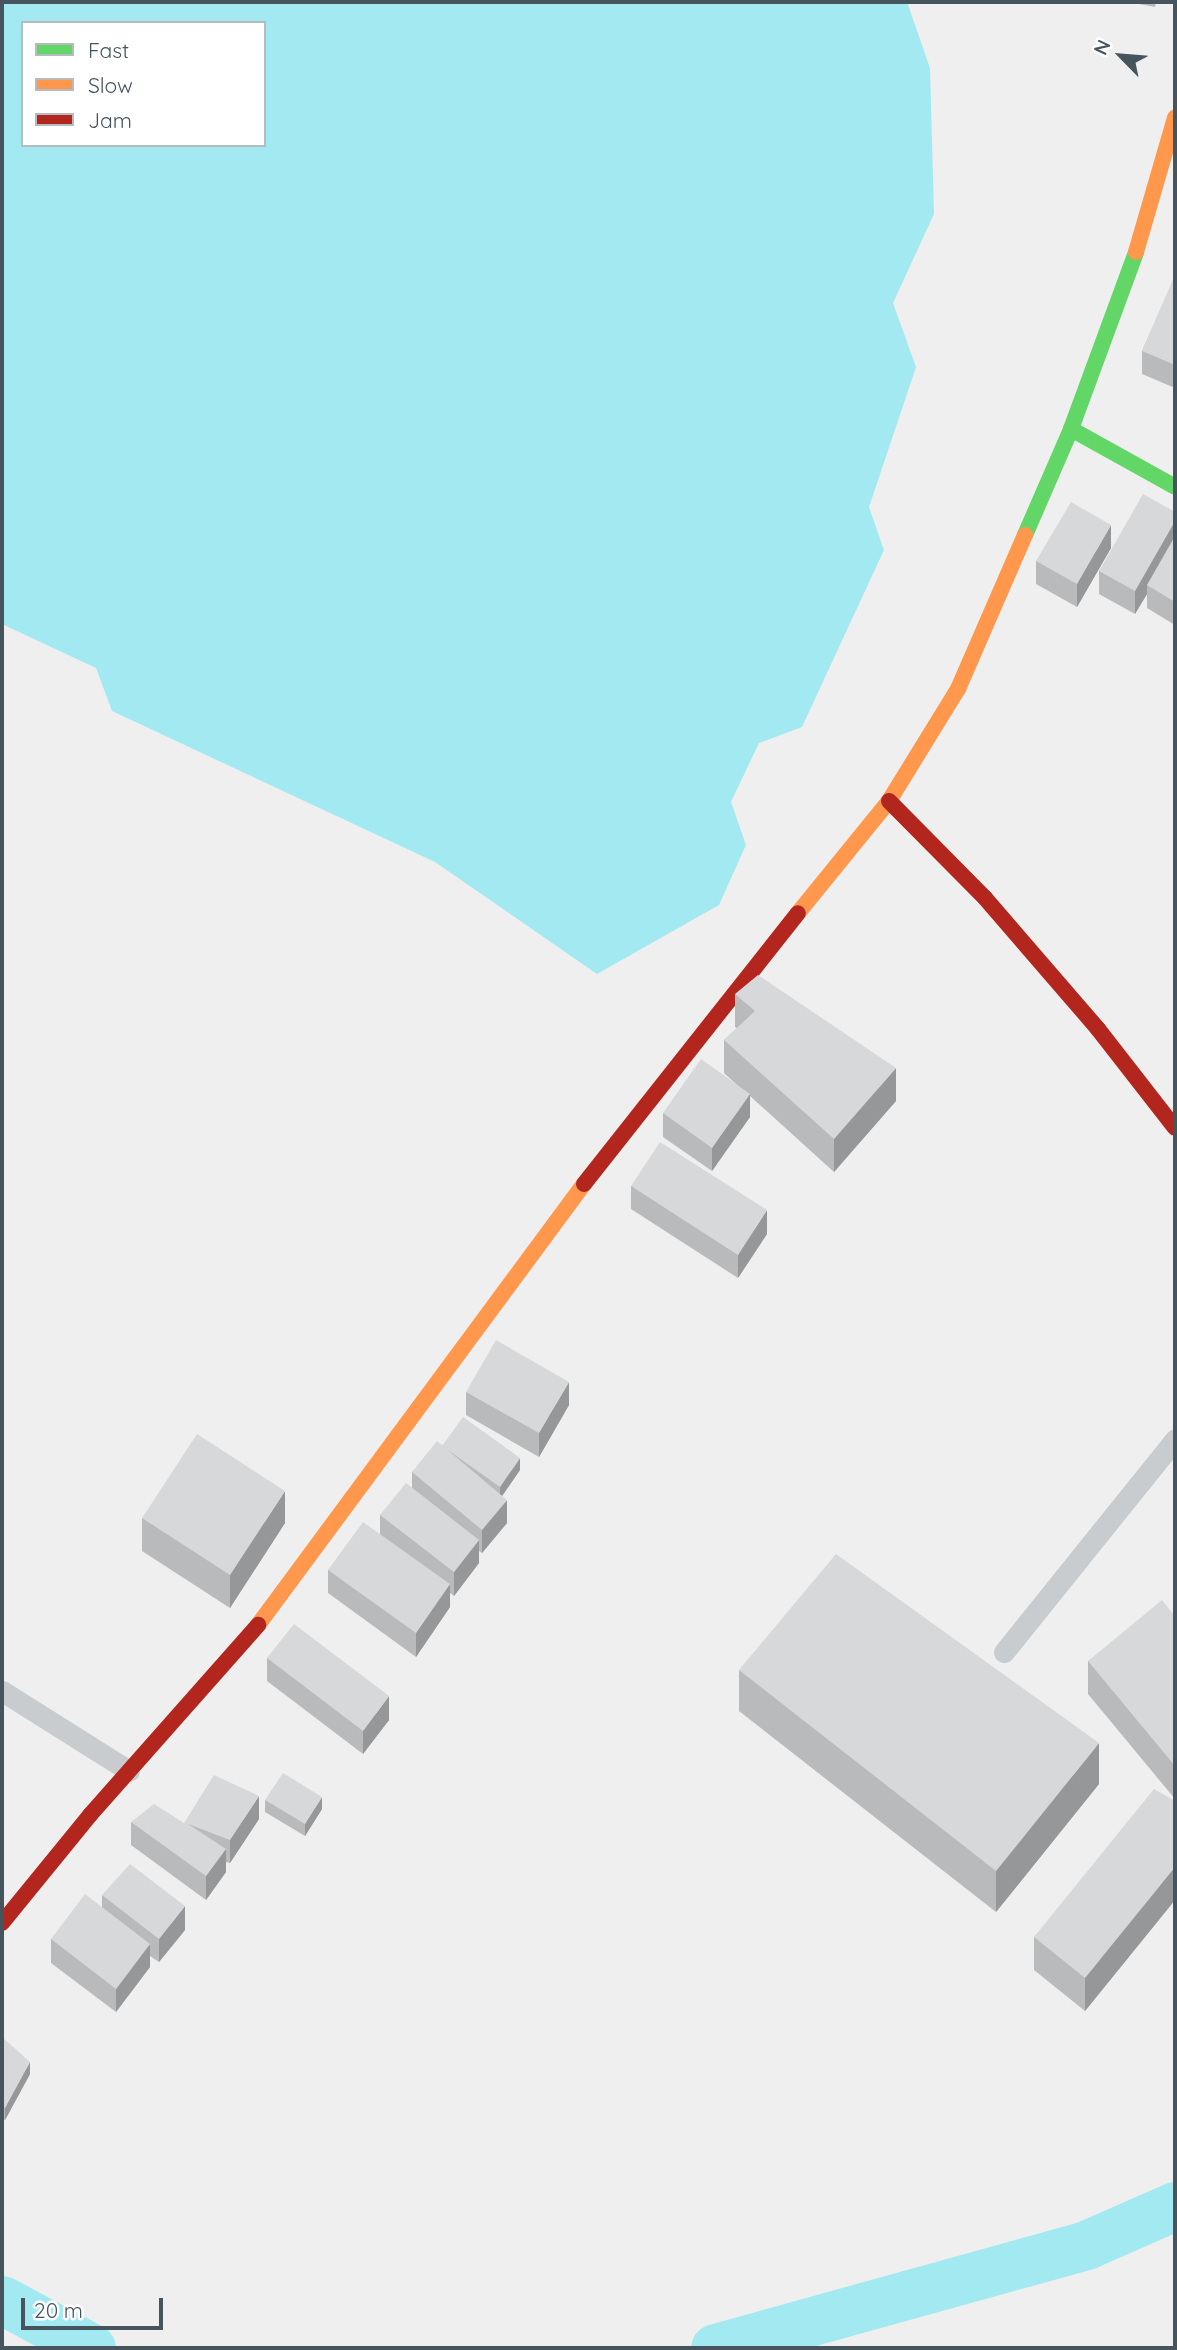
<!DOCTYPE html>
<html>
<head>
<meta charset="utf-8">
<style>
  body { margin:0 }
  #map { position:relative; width:1177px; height:2350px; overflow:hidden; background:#f0efef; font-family:Quicksand,sans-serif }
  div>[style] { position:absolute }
  .water>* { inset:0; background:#a3e9f1 }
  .canal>* { height:49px; margin:-24.5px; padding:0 24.5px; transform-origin:24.5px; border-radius:24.5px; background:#a3e9f1 }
  .lane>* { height:21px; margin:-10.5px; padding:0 10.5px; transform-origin:10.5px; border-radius:10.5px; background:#c8ccce }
  .fast>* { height:16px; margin:-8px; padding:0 8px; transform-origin:8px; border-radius:8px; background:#63d668 }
  .slow>* { height:16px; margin:-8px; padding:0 8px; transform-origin:8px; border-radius:8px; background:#ff974d }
  .jam>* { height:16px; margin:-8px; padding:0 8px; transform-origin:8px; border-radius:8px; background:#b3261e }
  .wall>* { inset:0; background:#b9babb }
  .shaded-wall>* { inset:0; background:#969798 }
  .building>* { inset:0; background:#d7d8d9 }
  span { translate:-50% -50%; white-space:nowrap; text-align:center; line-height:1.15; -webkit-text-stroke:5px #fff; paint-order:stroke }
  .frame { position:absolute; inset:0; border:4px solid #45545d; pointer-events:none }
  .legend { position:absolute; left:21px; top:21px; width:245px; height:126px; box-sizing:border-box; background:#fff; border:2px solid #b5bbbe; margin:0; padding:9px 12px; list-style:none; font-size:21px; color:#45545d }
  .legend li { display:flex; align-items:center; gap:14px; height:35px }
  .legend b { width:35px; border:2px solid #b5bbbe }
  .north { position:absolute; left:1086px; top:21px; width:70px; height:70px; -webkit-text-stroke:5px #fff; paint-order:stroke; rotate:295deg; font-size:19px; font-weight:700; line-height:28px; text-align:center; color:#45545d }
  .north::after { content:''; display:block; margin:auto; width:24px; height:32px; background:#45545d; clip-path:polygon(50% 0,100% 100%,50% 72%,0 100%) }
  .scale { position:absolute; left:21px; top:2298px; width:142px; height:32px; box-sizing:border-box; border:4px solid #45545d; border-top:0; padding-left:9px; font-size:21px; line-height:24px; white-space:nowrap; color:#45545d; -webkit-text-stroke:5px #fff; paint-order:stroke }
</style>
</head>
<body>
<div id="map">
  <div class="water">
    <i style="clip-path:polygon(evenodd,2px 2px,907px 2px,930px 68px,934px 214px,893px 303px,916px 367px,869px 507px,884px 550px,802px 727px,759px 743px,731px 802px,746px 845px,719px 905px,597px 974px,435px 862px,112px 711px,96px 668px,2px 624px,2px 2px,23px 23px,264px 23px,264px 145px,23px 145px,23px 23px)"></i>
  </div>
  <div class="canal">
    <i style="left:2px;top:2300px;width:101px;rotate:28.3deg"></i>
    <i style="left:715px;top:2348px;width:385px;rotate:-15.5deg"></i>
    <i style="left:1086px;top:2245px;width:97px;rotate:-23.7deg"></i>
  </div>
  <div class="lane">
    <i style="left:1004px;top:1652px;width:273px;rotate:-51.2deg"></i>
    <i style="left:2px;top:1691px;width:150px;rotate:32.2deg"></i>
  </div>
  <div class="fast">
    <i style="left:1071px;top:429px;width:119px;rotate:29.1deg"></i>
    <i style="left:1025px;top:535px;width:116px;rotate:-66.5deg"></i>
    <i style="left:1071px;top:429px;width:189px;rotate:-69.8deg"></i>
  </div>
  <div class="slow">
    <i style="left:1136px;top:252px;width:140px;rotate:-73.8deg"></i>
    <i style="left:798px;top:913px;width:144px;rotate:-50.9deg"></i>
    <i style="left:889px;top:801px;width:132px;rotate:-58.4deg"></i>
    <i style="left:958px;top:689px;width:168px;rotate:-66.5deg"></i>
    <i style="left:258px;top:1625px;width:548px;rotate:-53.53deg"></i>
  </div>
  <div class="jam">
    <i style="left:889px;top:801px;width:136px;rotate:45.3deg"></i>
    <i style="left:985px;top:898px;width:173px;rotate:49.2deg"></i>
    <i style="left:1098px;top:1029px;width:125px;rotate:52.1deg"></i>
    <i style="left:584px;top:1184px;width:345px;rotate:-51.7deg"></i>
    <i style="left:2px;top:1923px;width:139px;rotate:-50.8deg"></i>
    <i style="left:90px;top:1815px;width:254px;rotate:-48.5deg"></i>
  </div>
  <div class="wall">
    <i style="clip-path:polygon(1129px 2px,1156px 2px,1155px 7px)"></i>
    <i style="clip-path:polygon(1175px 277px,1175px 388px,1142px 374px,1142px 351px)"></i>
    <i style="clip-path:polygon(1175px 512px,1175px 625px,1147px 608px,1147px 594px,1135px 614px,1099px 594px,1099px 571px)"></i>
    <i style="clip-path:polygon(1111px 548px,1077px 607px,1036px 584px,1036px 561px)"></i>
    <i style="clip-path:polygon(735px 994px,896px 1101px,834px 1172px,750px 1096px,750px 1117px,712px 1171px,663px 1137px,663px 1113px,736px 1084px,724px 1073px,724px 1040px,737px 1028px,735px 1027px)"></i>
    <i style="clip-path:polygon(631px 1186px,767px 1234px,738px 1278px,631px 1209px)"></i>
    <i style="clip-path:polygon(466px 1392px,569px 1405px,539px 1457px,466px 1415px)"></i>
    <i style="clip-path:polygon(442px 1446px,520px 1470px,502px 1496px,507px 1523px,482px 1553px,479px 1551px,479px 1563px,454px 1596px,450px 1593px,450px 1607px,416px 1657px,328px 1593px,328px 1570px,380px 1534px,380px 1515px,412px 1488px,412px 1472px)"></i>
    <i style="clip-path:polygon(142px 1518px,285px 1523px,230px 1608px,142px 1551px)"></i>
    <i style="clip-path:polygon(1175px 1616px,1175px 1799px,1088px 1694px,1088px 1661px)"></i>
    <i style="clip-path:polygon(267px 1658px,389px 1720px,363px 1754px,267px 1681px)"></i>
    <i style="clip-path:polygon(739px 1670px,1099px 1784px,996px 1912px,739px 1711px)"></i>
    <i style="clip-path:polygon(265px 1800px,322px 1809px,305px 1836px,265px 1812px)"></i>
    <i style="clip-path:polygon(1175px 1801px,1175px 1900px,1085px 2011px,1034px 1970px,1034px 1937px)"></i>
    <i style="clip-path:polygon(259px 1819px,230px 1863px,226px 1862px,226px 1872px,206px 1900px,131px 1845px,131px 1822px,184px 1823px)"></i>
    <i style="clip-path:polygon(102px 1895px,185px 1930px,159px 1962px,150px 1956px,150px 1967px,116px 2012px,51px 1963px,51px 1939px,102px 1907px)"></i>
    <i style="clip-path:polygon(2px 2037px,30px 2074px,5px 2120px,2px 2118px)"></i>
  </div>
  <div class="shaded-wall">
    <i style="clip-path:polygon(1175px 521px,1175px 544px,1147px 585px,1147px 594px,1135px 614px,1135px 591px)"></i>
    <i style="clip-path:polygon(1111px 525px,1111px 548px,1077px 607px,1077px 584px)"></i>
    <i style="clip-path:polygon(896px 1068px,896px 1101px,834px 1172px,834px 1139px)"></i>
    <i style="clip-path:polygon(750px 1094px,750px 1117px,712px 1171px,712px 1148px)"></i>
    <i style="clip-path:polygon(767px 1210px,767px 1234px,738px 1278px,738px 1255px)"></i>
    <i style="clip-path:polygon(569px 1382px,569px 1405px,539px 1457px,539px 1433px)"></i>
    <i style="clip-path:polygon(520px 1458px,520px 1470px,500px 1499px,500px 1487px)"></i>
    <i style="clip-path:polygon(285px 1491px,285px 1523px,230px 1608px,230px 1575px)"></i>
    <i style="clip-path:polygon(507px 1500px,507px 1523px,482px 1553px,482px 1530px)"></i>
    <i style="clip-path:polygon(479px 1540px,479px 1563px,454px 1596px,454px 1572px)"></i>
    <i style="clip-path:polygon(450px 1584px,450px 1607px,416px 1657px,416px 1633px)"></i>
    <i style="clip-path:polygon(389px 1696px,389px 1720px,363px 1754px,363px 1731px)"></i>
    <i style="clip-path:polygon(1099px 1743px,1099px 1784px,996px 1912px,996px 1871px)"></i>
    <i style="clip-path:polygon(259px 1796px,259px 1819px,230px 1863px,230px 1840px)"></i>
    <i style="clip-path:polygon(322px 1797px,322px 1809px,305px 1836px,305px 1824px)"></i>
    <i style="clip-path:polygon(226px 1849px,226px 1872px,206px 1900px,206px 1876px)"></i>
    <i style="clip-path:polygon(1175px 1867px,1175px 1900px,1085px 2011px,1085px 1978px)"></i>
    <i style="clip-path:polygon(185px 1906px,185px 1930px,159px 1962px,159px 1939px)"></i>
    <i style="clip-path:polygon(150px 1944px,150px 1967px,116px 2012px,116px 1989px)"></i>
    <i style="clip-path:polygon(30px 2062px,30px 2074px,5px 2120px,5px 2108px)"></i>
  </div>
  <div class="building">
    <i style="clip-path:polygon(1174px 277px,1175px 277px,1175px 365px,1142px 351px)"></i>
    <i style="clip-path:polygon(1143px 494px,1175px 512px,1175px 521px,1135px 591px,1099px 571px)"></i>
    <i style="clip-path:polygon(1071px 502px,1111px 525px,1077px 584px,1036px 561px)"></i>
    <i style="clip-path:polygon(1175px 536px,1175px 602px,1147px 585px)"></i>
    <i style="clip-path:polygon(758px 975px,896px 1068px,834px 1139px,724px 1040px,755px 1011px,735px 994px)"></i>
    <i style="clip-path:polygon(701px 1059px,750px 1094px,712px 1148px,663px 1113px)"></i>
    <i style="clip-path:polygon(660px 1142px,767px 1210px,738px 1255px,631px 1186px)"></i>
    <i style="clip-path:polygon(496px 1340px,569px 1382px,539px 1433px,466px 1392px)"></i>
    <i style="clip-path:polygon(463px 1417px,520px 1458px,500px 1487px,442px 1446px)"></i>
    <i style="clip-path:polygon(197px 1434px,285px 1491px,230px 1575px,142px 1518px)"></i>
    <i style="clip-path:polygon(437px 1441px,507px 1500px,482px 1530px,412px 1472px)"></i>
    <i style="clip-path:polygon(406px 1483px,479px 1540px,454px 1572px,380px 1515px)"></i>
    <i style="clip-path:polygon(363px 1522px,450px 1584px,416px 1633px,328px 1570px)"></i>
    <i style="clip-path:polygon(836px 1554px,1099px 1743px,996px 1871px,739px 1670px)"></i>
    <i style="clip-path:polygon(1162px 1600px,1175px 1616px,1175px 1766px,1088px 1661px)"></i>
    <i style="clip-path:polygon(294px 1624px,389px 1696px,363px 1731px,267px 1658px)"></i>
    <i style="clip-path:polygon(283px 1773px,322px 1797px,305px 1824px,265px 1800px)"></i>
    <i style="clip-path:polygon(214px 1775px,259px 1796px,230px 1840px,188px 1824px,226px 1849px,206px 1876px,131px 1822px,154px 1804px,184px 1823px)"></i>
    <i style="clip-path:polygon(1154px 1789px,1175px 1801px,1175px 1867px,1085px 1978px,1034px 1937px)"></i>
    <i style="clip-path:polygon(130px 1864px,185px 1906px,159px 1939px,102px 1895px)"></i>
    <i style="clip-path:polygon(85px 1894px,150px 1944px,116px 1989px,51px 1939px)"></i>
    <i style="clip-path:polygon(2px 2037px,30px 2062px,5px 2108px,2px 2106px)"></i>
  </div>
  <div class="frame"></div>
  <ul class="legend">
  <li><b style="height:9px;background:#63d668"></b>Fast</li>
  <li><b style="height:9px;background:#ff974d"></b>Slow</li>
  <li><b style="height:9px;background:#b3261e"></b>Jam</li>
  </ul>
  <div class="north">N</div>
  <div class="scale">20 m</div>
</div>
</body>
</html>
